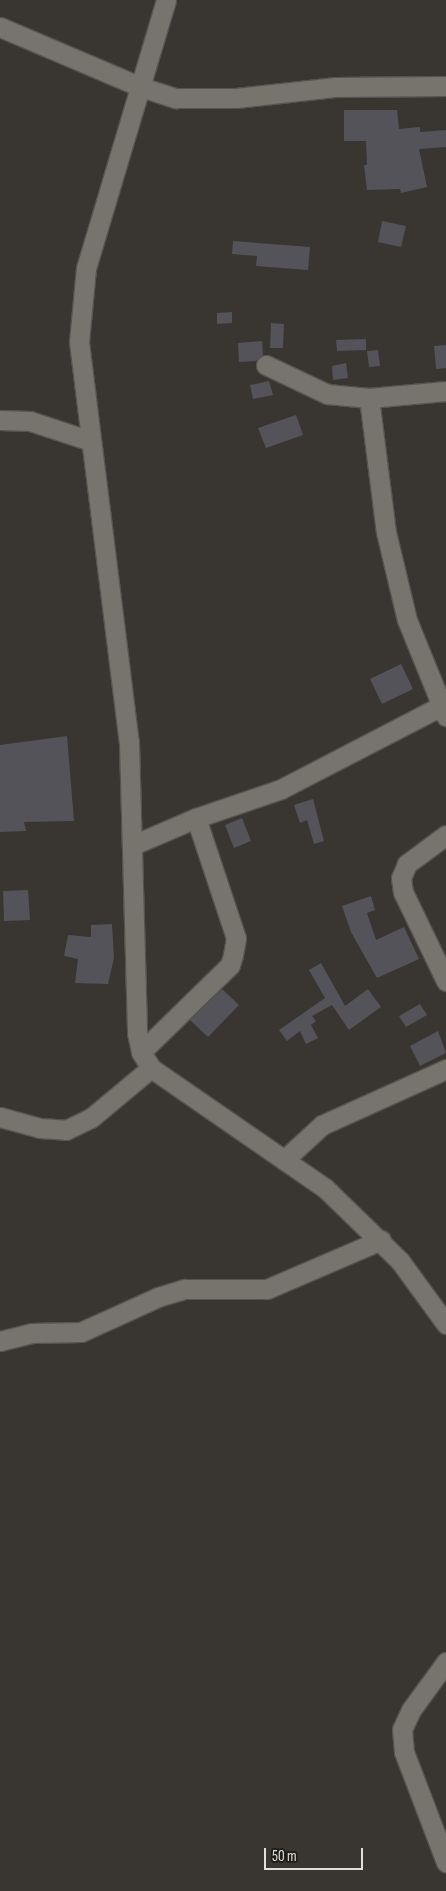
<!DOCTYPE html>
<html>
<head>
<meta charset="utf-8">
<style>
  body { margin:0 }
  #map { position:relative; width:446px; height:1891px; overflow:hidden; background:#393631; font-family:"Sofia Sans Condensed",sans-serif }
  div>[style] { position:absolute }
  .building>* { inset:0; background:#535359 }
  .roads { filter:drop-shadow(1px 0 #565450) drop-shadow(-1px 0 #565450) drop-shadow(0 1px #565450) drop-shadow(0 -1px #565450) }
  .minor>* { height:19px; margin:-9.5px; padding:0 9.5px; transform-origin:9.5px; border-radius:9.5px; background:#77746e }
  span { translate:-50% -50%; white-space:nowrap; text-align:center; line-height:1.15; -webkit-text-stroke:4px #1f1e1b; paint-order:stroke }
  .scale { position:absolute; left:264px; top:1848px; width:99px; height:22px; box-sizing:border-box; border:2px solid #e1dfdc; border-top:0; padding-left:6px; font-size:15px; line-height:18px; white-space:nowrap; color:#e1dfdc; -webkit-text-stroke:4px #1f1e1b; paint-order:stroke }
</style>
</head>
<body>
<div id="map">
  <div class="building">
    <i style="clip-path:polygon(344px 110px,397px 110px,399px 129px,420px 127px,420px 132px,446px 130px,446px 147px,419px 149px,427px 187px,401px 193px,400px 189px,367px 190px,364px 165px,367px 165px,366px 141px,344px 141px)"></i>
    <i style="clip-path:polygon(382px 221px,406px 226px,401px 247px,378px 242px)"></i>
    <i style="clip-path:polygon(233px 241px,310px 247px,308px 270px,256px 266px,257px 256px,232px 254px)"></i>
    <i style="clip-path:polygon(232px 312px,232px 323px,217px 324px,217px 313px)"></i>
    <i style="clip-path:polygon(271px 323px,284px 324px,283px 348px,270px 348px)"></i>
    <i style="clip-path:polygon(366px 339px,366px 350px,337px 351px,336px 340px)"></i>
    <i style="clip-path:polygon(262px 341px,263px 355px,256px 361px,239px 362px,238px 343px)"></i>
    <i style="clip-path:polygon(446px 345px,446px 368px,436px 369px,434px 346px)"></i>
    <i style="clip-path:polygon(378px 350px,380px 366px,369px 367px,367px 351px)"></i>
    <i style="clip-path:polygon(346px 363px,348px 378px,333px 380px,332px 366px)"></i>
    <i style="clip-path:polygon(269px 381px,273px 395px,253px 399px,250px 385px)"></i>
    <i style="clip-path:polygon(296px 415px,303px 435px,266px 448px,258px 428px)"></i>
    <i style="clip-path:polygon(401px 664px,413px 689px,382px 704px,370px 679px)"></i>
    <i style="clip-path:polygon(67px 736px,74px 821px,24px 822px,26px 831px,0 832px,0 745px)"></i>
    <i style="clip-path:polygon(313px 799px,324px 841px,314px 844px,307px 820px,300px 823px,294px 805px)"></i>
    <i style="clip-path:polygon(242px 818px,251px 841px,234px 848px,225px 825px)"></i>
    <i style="clip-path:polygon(28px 890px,30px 920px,4px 921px,3px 891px)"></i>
    <i style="clip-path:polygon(371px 896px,375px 910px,367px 913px,376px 940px,404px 927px,419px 959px,377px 978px,351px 932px,342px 906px)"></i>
    <i style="clip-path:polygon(112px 924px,114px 958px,108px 984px,75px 983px,78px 959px,64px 956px,68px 935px,91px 937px,91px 925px)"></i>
    <i style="clip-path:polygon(321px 963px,345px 1006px,368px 989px,381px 1007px,349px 1030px,332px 1005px,312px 1016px,316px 1021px,311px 1025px,318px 1038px,306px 1044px,300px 1031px,287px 1041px,279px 1030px,325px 998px,309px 970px)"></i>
    <i style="clip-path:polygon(222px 989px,239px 1005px,208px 1037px,190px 1020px)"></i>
    <i style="clip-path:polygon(420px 1004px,427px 1015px,406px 1027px,399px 1016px)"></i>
    <i style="clip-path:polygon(438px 1031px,446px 1053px,420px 1066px,410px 1046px)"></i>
  </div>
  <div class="roads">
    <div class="minor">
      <i style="left:166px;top:0;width:280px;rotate:106.6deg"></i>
      <i style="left:86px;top:268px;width:74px;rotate:95.4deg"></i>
      <i style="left:79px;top:342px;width:404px;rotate:82.9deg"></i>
      <i style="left:129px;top:743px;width:290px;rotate:88.4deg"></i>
      <i style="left:137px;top:1033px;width:19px;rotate:78deg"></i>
      <i style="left:141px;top:1052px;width:19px;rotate:58deg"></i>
      <i style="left:151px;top:1068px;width:211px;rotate:34.6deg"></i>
      <i style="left:325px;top:1188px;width:105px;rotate:44.2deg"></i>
      <i style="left:400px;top:1261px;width:78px;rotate:53.9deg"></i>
      <i style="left:0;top:27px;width:150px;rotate:23.1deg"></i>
      <i style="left:138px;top:86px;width:40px;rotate:18deg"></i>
      <i style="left:176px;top:98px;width:60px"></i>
      <i style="left:236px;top:98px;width:101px;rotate:-6.3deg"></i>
      <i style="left:336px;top:87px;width:110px;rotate:-0.5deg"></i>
      <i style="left:266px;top:365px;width:68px;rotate:25.4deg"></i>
      <i style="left:327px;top:394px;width:42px;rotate:5.4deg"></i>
      <i style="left:369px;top:398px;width:77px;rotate:-5.2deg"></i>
      <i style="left:369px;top:398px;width:135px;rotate:82.8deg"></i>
      <i style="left:386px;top:532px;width:90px;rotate:76.6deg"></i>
      <i style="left:407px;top:620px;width:104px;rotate:67.9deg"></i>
      <i style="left:0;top:420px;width:30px;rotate:2deg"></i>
      <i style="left:30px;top:421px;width:64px;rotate:18.2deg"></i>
      <i style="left:446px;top:835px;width:49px;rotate:143.4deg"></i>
      <i style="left:407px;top:864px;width:15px;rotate:113deg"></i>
      <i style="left:401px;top:878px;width:14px;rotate:82deg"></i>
      <i style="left:403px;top:892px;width:99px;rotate:64.2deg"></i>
      <i style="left:133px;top:845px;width:69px;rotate:-23.2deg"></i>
      <i style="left:196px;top:818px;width:90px;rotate:-18.8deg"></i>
      <i style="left:281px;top:789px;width:180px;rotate:-27.4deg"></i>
      <i style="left:141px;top:1052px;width:124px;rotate:-44.3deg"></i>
      <i style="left:230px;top:965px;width:10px;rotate:-73deg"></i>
      <i style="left:233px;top:955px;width:17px;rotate:-80deg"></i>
      <i style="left:236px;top:938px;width:126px;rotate:-108.4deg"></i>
      <i style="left:0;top:1117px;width:41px;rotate:15.4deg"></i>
      <i style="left:40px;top:1128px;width:26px;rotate:4deg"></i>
      <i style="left:66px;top:1130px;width:28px;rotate:-26deg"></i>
      <i style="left:91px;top:1118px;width:78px;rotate:-39.8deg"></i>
      <i style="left:284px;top:1160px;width:52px;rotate:-42.6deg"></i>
      <i style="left:322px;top:1125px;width:136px;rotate:-24.3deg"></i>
      <i style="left:0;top:1341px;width:33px;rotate:-14deg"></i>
      <i style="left:32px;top:1333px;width:49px;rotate:-1.2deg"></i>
      <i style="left:81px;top:1332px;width:85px;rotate:-24.4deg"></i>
      <i style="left:158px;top:1297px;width:28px;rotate:-17deg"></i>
      <i style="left:185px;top:1289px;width:82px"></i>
      <i style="left:267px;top:1289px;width:124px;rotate:-23.3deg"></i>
      <i style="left:446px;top:1662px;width:59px;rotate:126.1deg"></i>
      <i style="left:411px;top:1710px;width:21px;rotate:115deg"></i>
      <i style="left:402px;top:1729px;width:23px;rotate:85deg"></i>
      <i style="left:404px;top:1752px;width:118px;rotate:69.1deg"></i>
    </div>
  </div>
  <div class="scale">50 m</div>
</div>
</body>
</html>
